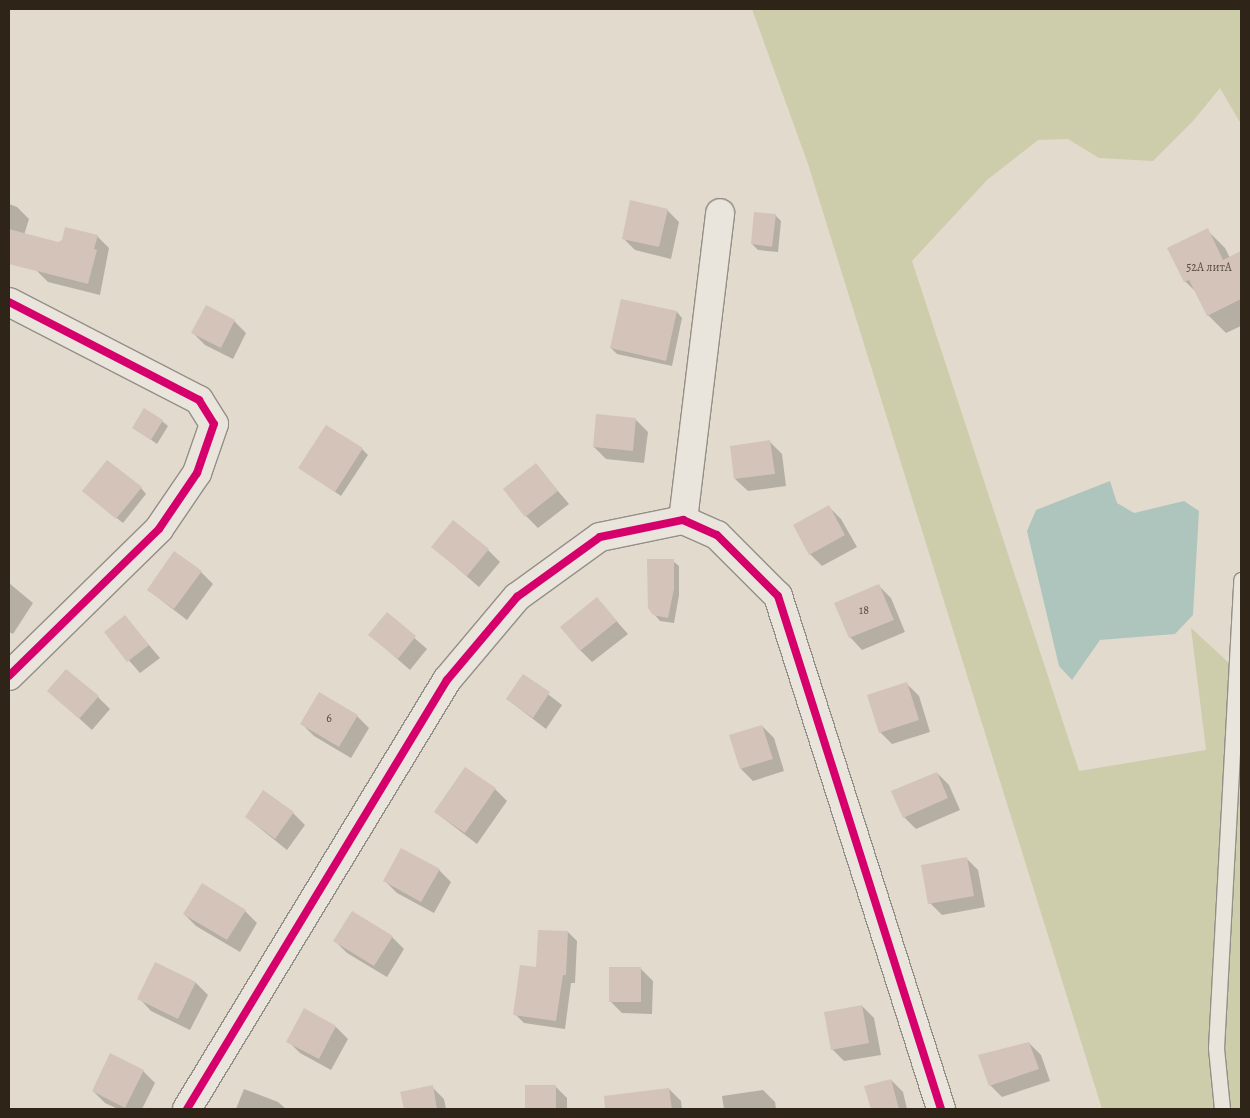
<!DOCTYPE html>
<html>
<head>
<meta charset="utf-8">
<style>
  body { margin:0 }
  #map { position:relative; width:1250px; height:1118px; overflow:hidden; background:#e2dacc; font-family:Alegreya,serif }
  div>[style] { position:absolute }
  .green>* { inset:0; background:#cdccab }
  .water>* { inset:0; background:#aec5bd }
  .shadow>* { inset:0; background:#0003 }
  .building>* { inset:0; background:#d3c3b8 }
  .roads { filter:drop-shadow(1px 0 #948f86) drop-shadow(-1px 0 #948f86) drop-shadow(0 1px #948f86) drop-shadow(0 -1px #948f86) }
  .lane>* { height:15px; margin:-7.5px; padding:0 7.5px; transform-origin:7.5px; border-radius:7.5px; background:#e9e5dd }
  .street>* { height:28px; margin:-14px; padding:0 14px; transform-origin:14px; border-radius:14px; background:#e9e5dd }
  .cycleway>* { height:8px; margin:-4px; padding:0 4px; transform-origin:4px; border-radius:4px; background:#d6006c }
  span { translate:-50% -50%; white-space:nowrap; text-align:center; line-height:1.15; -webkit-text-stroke:4px #f2ead8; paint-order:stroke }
  .number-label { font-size:12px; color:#584c40 }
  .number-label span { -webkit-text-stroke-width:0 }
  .frame { position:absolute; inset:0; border:10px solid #2f2418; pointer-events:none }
</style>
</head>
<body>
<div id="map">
  <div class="green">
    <i style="clip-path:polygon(752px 9px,1241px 9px,1241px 124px,1220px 88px,1193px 121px,1153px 161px,1099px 158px,1068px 139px,1038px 140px,987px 180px,912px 261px,1079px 771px,1206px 750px,1191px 628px,1241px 674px,1241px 1109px,1102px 1109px,808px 164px)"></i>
  </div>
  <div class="water">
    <i style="clip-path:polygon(1110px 481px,1117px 503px,1134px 513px,1184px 501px,1199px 511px,1193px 615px,1175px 634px,1100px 640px,1072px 680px,1059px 666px,1027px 531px,1036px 510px)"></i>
  </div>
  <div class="shadow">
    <i style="clip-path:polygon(9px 204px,17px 207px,29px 219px,24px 235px,58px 244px,97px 236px,109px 248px,100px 295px,48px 282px,36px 270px,38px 264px,9px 254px)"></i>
    <i style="clip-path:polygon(667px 210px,679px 222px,671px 259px,635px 250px,623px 238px)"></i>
    <i style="clip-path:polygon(775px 215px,781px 221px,778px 252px,758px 250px,752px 244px)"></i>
    <i style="clip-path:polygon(1207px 230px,1225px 248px,1230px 258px,1241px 253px,1241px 326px,1226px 333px,1208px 315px,1198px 294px,1185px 281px)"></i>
    <i style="clip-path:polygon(677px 312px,682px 318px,672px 366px,617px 354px,611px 348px)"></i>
    <i style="clip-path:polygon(234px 321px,246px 333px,233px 359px,205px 345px,193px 333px)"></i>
    <i style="clip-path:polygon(636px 420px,648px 432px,644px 463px,606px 459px,594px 447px)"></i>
    <i style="clip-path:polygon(162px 421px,168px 426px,157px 444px,134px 428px)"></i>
    <i style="clip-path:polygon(770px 442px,782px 454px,786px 486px,748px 491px,735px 479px)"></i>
    <i style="clip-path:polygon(362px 449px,368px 455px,341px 496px,300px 468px)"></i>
    <i style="clip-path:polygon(536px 465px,569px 504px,538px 528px,526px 516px)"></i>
    <i style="clip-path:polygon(141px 488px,146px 494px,123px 523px,90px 497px)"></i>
    <i style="clip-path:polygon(829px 507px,841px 519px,857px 547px,822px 566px,810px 554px)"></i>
    <i style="clip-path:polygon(433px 547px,488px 550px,500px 562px,479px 587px)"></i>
    <i style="clip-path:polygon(673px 561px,679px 566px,679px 595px,674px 623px,660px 621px,654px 614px)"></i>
    <i style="clip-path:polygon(201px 572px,213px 584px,187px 620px,148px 590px)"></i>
    <i style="clip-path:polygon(9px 583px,33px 603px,13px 634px,9px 632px)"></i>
    <i style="clip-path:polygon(879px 586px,891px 598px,905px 632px,862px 650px,850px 637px)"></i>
    <i style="clip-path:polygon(597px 599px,628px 634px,592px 662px,580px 650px)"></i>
    <i style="clip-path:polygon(387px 614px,427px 649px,410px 670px,370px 635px)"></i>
    <i style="clip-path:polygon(125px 617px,160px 658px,140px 673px,105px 633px)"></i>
    <i style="clip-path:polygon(523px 675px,562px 705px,546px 729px,507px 699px)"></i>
    <i style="clip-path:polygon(907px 684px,919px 696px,930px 732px,892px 744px,880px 732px)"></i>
    <i style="clip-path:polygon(49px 691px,98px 697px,110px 709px,92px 730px)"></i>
    <i style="clip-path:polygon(357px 716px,369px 728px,351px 758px,314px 736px,302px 724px)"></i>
    <i style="clip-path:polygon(762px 726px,774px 738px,784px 771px,753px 781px,741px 769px)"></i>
    <i style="clip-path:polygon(937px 773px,949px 785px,960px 810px,916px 829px,904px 817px)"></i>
    <i style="clip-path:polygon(495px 789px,507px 801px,477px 844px,435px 812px)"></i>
    <i style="clip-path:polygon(293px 813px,305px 825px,287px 850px,246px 817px)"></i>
    <i style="clip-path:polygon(966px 858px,978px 870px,985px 907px,942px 915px,930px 903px)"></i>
    <i style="clip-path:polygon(439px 870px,451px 882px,434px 913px,397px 893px,385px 881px)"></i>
    <i style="clip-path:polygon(245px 911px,257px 923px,240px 952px,196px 926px,184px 914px)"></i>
    <i style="clip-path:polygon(568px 932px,577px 941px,575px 983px,571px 983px,565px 1029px,524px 1023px,515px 1014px,538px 969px)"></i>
    <i style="clip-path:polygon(392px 937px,404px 949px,387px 977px,347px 953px,335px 941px)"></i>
    <i style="clip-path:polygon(156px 963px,196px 983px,208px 995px,190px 1030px,151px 1011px,139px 998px)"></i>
    <i style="clip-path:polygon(641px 969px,653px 981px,652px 1014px,622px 1013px,610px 1001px)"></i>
    <i style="clip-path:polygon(862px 1006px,874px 1018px,881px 1055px,844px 1061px,832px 1049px)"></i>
    <i style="clip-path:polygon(336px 1027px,348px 1039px,331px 1070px,300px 1053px,288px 1041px)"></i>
    <i style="clip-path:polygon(1029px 1043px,1041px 1055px,1050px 1081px,1002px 1097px,990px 1085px)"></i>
    <i style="clip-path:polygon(143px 1071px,155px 1083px,142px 1109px,118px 1109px,105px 1103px,93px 1091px)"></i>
    <i style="clip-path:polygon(891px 1080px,903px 1092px,907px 1109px,872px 1109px,866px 1087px)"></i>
    <i style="clip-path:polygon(526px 1086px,555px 1086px,567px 1098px,567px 1109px,526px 1109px)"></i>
    <i style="clip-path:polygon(432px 1087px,444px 1099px,446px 1109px,405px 1109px,402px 1092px)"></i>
    <i style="clip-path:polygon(244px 1089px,278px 1102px,286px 1109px,236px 1109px)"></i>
    <i style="clip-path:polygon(669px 1089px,681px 1101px,682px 1109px,642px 1109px,640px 1093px)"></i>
    <i style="clip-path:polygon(763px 1090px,775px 1102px,776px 1109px,724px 1109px,722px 1096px)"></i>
  </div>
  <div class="building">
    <i style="clip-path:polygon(630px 200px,668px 209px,659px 247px,622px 239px)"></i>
    <i style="clip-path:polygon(754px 212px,776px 214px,772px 247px,751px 244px)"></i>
    <i style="clip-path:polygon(65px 227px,98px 235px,94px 249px,97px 250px,88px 284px,9px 264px,9px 229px,58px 242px,62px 240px)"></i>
    <i style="clip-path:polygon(1208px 228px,1223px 260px,1241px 251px,1241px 299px,1207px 316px,1189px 280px,1184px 282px,1167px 248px)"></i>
    <i style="clip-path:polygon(621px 299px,677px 311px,666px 361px,610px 348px)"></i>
    <i style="clip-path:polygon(206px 305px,235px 320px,221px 348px,191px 333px)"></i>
    <i style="clip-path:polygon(144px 408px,163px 420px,151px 440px,132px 428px)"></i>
    <i style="clip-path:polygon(596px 414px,636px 418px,633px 451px,593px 447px)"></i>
    <i style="clip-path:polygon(326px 425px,363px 448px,335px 492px,298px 468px)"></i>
    <i style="clip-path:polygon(770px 440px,775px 474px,734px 479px,730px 446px)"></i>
    <i style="clip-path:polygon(107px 460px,142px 487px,116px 519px,82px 491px)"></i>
    <i style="clip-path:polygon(536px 463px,558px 491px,525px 517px,503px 489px)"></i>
    <i style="clip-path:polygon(829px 505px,845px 535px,809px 555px,793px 525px)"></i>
    <i style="clip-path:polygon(453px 520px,489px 549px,467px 576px,431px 547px)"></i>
    <i style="clip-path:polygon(174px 551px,202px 571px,174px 609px,147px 590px)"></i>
    <i style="clip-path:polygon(647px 559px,674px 559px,674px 589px,668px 618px,653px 615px,648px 608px)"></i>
    <i style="clip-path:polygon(879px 584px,894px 620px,849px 638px,834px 603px)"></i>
    <i style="clip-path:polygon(597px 597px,617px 621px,580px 651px,560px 627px)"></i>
    <i style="clip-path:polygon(387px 612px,416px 636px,398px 659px,368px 635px)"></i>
    <i style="clip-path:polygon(125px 615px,149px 645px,127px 662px,104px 632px)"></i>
    <i style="clip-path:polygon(66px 669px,99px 696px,79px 719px,47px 691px)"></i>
    <i style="clip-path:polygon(523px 674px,550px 692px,533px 718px,506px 699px)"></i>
    <i style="clip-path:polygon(907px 682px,919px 720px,879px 733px,867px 695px)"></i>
    <i style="clip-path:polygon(319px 692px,358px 715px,339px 747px,300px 724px)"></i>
    <i style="clip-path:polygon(762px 725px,773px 759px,740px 769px,729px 735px)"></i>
    <i style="clip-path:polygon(465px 767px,496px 788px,465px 833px,434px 812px)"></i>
    <i style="clip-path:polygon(937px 772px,948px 798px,903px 818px,891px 791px)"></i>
    <i style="clip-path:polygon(263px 790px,294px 812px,275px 839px,245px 817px)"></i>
    <i style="clip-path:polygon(401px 848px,440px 869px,421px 902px,383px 881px)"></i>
    <i style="clip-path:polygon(967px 857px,974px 896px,928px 904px,921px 865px)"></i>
    <i style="clip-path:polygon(202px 883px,246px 910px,227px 940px,183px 914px)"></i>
    <i style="clip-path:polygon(352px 911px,393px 936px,374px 966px,333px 941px)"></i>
    <i style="clip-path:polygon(538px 930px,568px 931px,566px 975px,563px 975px,556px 1021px,513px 1015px,520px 965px,536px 967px)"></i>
    <i style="clip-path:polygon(155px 962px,196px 982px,178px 1019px,137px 999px)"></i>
    <i style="clip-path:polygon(609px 967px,641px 967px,641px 1002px,609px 1002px)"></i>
    <i style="clip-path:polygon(862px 1005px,869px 1043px,831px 1050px,824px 1012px)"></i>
    <i style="clip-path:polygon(304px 1008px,336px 1026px,319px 1059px,286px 1042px)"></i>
    <i style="clip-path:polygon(1029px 1042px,1039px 1069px,989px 1086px,978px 1055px)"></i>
    <i style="clip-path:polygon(110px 1053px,144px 1070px,125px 1108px,92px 1091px)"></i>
    <i style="clip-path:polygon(891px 1079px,899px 1109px,871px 1109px,864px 1086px)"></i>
    <i style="clip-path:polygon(433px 1085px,437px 1109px,404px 1109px,400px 1092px)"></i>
    <i style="clip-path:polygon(525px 1085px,556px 1085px,556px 1109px,525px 1109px)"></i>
    <i style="clip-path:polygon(669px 1088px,672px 1109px,605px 1109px,604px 1096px)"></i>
  </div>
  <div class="roads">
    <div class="lane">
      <i style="left:1222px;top:1109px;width:61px;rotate:-95.6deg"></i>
      <i style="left:1216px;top:1048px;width:469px;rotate:-86.9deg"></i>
    </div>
    <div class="street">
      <i style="left:9px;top:302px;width:214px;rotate:27.3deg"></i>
      <i style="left:199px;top:400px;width:28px;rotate:58deg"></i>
      <i style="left:214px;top:424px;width:52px;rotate:109.1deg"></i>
      <i style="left:197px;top:473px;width:68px;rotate:124.2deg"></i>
      <i style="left:159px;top:529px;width:210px;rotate:135.6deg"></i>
      <i style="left:683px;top:520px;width:309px;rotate:-83.1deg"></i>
      <i style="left:187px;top:1109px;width:502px;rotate:-58.78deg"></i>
      <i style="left:447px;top:680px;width:109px;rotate:-49.9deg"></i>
      <i style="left:517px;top:597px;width:102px;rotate:-35.9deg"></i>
      <i style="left:600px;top:537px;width:85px;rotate:-11.6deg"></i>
      <i style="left:683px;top:520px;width:37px;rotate:24deg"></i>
      <i style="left:717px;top:535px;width:86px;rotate:45deg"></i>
      <i style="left:778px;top:596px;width:538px;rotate:72.37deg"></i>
    </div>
  </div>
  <div class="cycleway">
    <i style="left:9px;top:302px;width:214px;rotate:27.3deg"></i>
    <i style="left:199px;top:400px;width:28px;rotate:58deg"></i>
    <i style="left:214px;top:424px;width:52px;rotate:109.1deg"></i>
    <i style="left:197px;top:473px;width:68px;rotate:124.2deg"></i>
    <i style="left:159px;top:529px;width:210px;rotate:135.6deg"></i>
    <i style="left:187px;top:1109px;width:502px;rotate:-58.78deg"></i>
    <i style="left:447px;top:680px;width:109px;rotate:-49.9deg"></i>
    <i style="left:517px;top:597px;width:102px;rotate:-35.9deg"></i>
    <i style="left:600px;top:537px;width:85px;rotate:-11.6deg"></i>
    <i style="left:683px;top:520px;width:37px;rotate:24deg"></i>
    <i style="left:717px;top:535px;width:86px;rotate:45deg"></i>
    <i style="left:778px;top:596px;width:538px;rotate:72.37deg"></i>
  </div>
  <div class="number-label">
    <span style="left:1209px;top:268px">52А литА</span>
    <span style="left:864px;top:611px">18</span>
    <span style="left:329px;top:719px">6</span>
  </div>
  <div class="frame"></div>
</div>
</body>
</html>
